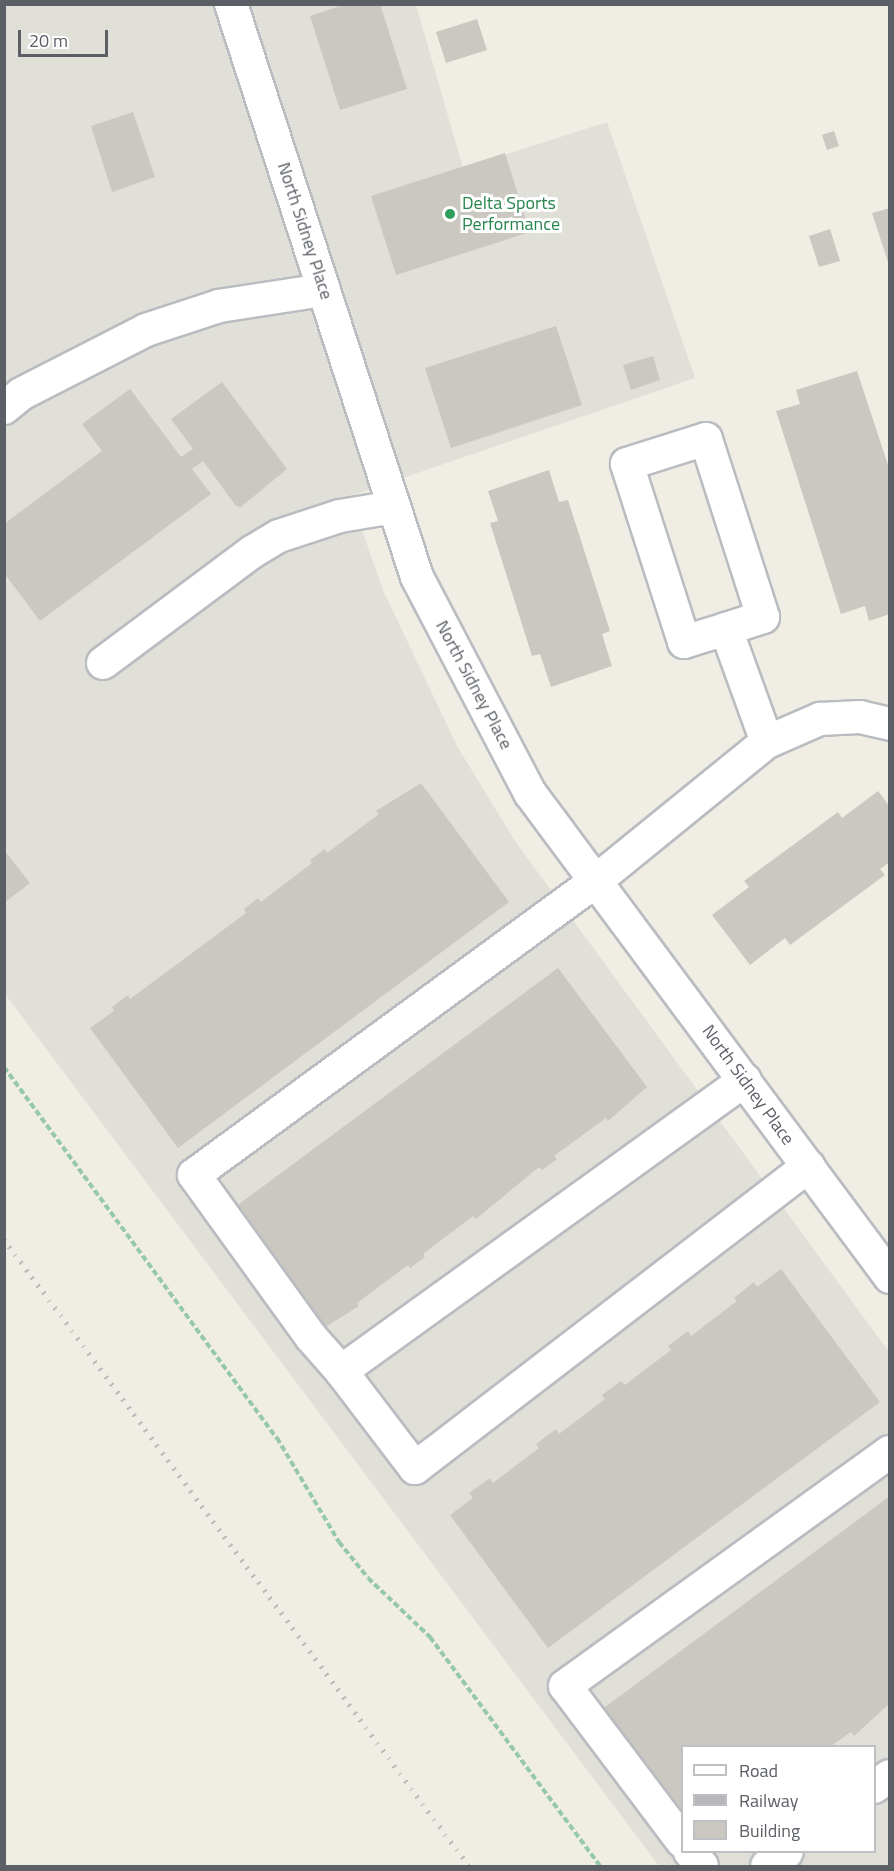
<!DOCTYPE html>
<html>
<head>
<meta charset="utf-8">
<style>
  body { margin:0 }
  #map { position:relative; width:894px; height:1871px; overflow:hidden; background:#f0eee4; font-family:"Titillium Web",sans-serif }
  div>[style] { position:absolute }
  .industrial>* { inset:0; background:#e0dfd8 }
  .building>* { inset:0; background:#cbc8c1 }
  .path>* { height:4px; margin-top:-2px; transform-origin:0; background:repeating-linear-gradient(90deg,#95c9a7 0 6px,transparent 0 9px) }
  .roads { filter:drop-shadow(2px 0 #b9bcc1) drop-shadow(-2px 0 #b9bcc1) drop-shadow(0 2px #b9bcc1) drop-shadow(0 -2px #b9bcc1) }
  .minor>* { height:32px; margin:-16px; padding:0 16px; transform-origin:16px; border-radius:16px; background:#fff }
  .rail>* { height:4.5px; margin-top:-2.25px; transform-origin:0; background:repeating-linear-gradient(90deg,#b7b8b9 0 1.5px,transparent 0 9.5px) }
  .dots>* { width:16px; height:16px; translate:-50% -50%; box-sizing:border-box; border:3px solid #fff; border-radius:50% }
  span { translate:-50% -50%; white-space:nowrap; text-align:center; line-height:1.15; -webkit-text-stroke:6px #fff; paint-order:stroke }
  .leisure-label { font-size:18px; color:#27864d }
  .left { translate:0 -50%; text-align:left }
  .street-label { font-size:18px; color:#5c6066 }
  .frame { position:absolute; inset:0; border:6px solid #5c6066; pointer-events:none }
  .legend { position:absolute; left:681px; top:1745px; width:195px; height:108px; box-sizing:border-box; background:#fff; border:2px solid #bebfc2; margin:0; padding:8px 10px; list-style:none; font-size:18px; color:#5c6066 }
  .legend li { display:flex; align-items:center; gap:12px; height:30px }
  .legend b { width:30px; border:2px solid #bebfc2 }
  .scale { position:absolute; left:18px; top:30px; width:90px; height:27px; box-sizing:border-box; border:3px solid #5c6066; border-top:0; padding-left:8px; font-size:18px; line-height:21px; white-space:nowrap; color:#5c6066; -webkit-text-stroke:4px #fff; paint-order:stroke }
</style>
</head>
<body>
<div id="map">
  <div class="industrial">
    <i style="clip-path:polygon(evenodd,5px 5px,416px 5px,463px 168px,607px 122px,695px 378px,350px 496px,383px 590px,457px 746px,515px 841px,889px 1352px,889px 1866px,659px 1866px,5px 994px,5px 5px,682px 1746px,874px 1746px,874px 1852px,682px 1852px,682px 1746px)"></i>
  </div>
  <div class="building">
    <i style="clip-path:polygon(346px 4px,380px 4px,407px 89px,340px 110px,310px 16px)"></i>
    <i style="clip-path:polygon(477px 19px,487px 50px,446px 63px,436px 32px)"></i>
    <i style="clip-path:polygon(133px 112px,155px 177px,112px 192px,91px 126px)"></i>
    <i style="clip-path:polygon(834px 131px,839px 146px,827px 150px,822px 135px)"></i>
    <i style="clip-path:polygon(505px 153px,530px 232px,396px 275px,371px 196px)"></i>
    <i style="clip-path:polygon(890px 208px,890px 265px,889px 265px,872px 213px)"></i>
    <i style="clip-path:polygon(830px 229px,840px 261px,819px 267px,809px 236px)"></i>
    <i style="clip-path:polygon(556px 326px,582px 405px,451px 448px,425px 368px)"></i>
    <i style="clip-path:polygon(653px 356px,660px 380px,631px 390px,623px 365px)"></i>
    <i style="clip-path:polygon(857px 371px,890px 471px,890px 614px,869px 621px,865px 606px,841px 614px,776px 411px,800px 404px,796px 390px)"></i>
    <i style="clip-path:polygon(222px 382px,287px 469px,241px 507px,236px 506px,203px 461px,192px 469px,211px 494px,40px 621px,4px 573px,4px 524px,102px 451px,82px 424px,130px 389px,181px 457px,193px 449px,171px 419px)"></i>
    <i style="clip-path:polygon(549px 470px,559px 502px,568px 500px,610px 631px,602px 634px,612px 666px,551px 687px,540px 654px,532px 656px,490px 523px,498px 521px,488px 491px)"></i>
    <i style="clip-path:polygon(421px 783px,509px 902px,178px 1148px,90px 1028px,114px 1011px,112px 1007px,128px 995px,130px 999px,246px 913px,244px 909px,258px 898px,261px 902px,312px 863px,310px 860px,325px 849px,327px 853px,379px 814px,376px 811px)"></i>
    <i style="clip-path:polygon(878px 791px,890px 807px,890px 862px,880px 869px,885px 875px,790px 945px,785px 938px,750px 965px,712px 915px,749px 887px,744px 881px,838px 812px,842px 818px)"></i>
    <i style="clip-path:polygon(4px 850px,30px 883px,4px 903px)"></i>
    <i style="clip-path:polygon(558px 968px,647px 1087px,608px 1121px,606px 1118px,554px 1156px,557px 1159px,542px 1170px,539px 1167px,476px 1219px,473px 1216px,423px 1254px,425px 1257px,410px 1268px,408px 1265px,357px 1303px,359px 1306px,316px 1333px,227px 1213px)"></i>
    <i style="clip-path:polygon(781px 1269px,880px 1402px,548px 1648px,450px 1515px,473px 1498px,469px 1493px,490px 1478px,493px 1483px,539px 1448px,536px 1444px,556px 1429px,559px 1434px,605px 1399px,602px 1395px,621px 1381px,625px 1385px,671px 1350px,668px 1346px,688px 1331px,691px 1336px,737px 1301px,734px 1298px,754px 1282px,757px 1287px)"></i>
    <i style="clip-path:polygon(890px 1496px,890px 1703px,854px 1736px,851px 1732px,831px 1746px,682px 1746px,682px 1828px,597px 1713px)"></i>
  </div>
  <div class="path">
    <i style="left:4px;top:1067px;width:461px;rotate:53.7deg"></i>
    <i style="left:277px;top:1438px;width:121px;rotate:59.2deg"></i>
    <i style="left:339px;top:1542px;width:46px;rotate:51.1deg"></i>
    <i style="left:368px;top:1578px;width:86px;rotate:43.6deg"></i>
    <i style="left:430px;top:1637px;width:285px;rotate:53.4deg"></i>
  </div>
  <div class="roads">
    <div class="minor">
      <i style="left:231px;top:4px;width:602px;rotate:72.02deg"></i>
      <i style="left:417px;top:577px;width:244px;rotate:62.4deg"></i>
      <i style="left:530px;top:793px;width:603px;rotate:53.36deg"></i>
      <i style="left:4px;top:408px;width:22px;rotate:-39deg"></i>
      <i style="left:21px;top:394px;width:140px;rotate:-27.1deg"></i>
      <i style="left:146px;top:330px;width:77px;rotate:-18.2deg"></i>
      <i style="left:219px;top:306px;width:106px;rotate:-8.7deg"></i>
      <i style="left:726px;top:629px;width:39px;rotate:-18deg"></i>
      <i style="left:763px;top:617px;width:187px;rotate:-107.8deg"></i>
      <i style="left:706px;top:439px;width:83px;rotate:162.4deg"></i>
      <i style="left:627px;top:464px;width:187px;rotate:72.2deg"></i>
      <i style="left:684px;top:642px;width:44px;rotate:-17.2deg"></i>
      <i style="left:726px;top:629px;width:120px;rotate:70.1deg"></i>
      <i style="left:103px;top:663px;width:186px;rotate:-36.7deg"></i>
      <i style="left:252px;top:552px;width:31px;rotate:-31deg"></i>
      <i style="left:279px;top:536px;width:64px;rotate:-18.2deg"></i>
      <i style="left:340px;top:516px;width:55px;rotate:-9.5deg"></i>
      <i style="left:745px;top:1080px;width:498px;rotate:144.2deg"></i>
      <i style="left:341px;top:1371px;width:122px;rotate:52.7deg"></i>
      <i style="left:415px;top:1468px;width:496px;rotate:-37.5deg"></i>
      <i style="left:341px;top:1371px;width:45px;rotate:-131.4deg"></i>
      <i style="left:311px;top:1337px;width:200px;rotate:-125.8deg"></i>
      <i style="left:194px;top:1175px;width:499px;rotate:-36.2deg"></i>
      <i style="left:597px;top:880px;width:219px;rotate:-39.1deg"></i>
      <i style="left:767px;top:742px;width:58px;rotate:-23.5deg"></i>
      <i style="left:820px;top:719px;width:40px;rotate:-2.9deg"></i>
      <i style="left:860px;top:717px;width:31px;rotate:13deg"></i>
      <i style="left:874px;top:1787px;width:19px;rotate:-35deg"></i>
      <i style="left:682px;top:1841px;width:194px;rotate:-127deg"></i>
      <i style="left:565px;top:1686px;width:400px;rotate:-35.8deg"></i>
      <i style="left:690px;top:1852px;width:18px;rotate:49deg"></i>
      <i style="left:767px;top:1866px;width:24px;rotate:-35deg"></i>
    </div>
  </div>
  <div class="rail">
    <i style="left:4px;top:1239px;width:781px;rotate:53.44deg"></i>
  </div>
  <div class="dots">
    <i style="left:450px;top:214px;background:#2e9e5b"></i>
  </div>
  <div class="leisure-label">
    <span class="left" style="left:462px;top:214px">Delta Sports<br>Performance</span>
  </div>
  <div class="street-label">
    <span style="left:305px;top:231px;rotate:72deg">North Sidney Place</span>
    <span style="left:474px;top:685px;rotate:62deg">North Sidney Place</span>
    <span style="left:748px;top:1085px;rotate:54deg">North Sidney Place</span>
  </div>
  <div class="frame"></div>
  <ul class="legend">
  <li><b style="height:8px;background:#fff"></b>Road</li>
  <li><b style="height:8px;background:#b7b8b9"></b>Railway</li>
  <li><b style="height:16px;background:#cbc8c1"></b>Building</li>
  </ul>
  <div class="scale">20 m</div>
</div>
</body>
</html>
